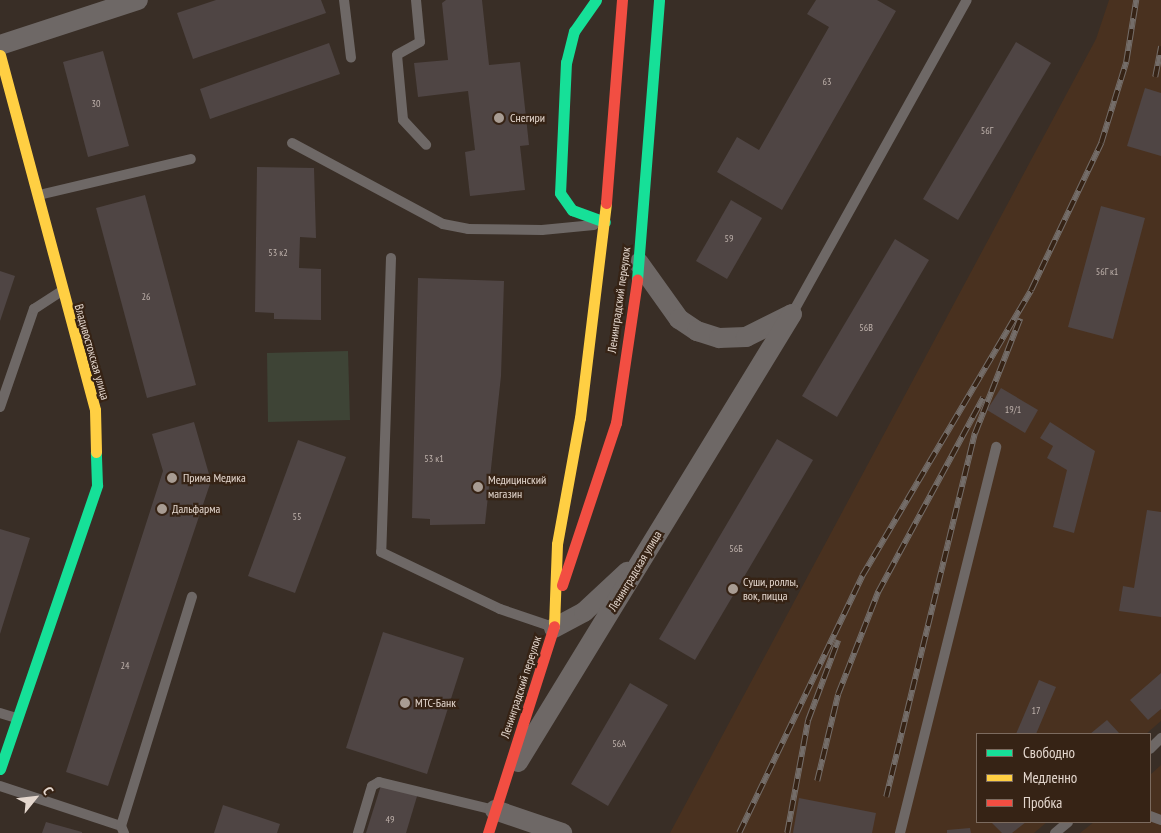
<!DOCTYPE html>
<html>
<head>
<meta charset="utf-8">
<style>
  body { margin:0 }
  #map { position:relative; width:1161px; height:833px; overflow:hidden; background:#392e26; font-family:"PT Sans Narrow",sans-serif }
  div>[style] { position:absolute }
  .built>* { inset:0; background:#49311f }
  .green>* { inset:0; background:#3e4436 }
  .building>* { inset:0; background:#4f4544 }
  .lane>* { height:10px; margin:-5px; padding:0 5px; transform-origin:5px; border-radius:5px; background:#6e6866 }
  .street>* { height:20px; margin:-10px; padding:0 10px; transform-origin:10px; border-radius:10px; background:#6e6866 }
  .fast>* { height:11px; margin:-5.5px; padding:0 5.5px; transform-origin:5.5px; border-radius:5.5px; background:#16e098 }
  .slow>* { height:11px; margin:-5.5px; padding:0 5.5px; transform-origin:5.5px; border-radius:5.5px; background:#ffcf43 }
  .jam>* { height:11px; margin:-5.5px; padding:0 5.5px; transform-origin:5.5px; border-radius:5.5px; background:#f24e42 }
  .rail>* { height:5.5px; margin-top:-2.75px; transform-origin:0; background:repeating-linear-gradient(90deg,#362315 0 11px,#746d69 0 22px); box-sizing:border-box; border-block:1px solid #746d69 }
  .dots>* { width:14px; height:14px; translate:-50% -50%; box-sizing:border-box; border:2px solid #362315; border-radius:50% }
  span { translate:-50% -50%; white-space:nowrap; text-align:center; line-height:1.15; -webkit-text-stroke:4.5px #362315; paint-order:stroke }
  .number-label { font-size:10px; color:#bfb2ac }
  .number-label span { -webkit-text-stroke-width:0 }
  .poi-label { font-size:12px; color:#e4d7ce }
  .left { translate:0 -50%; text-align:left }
  .street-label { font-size:12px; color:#e4d7ce }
  .legend { position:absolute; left:976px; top:733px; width:175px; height:90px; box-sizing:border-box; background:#362315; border:1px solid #7c6b5f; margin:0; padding:6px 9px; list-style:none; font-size:15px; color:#e4d7ce }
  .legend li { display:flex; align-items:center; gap:10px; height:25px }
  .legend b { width:25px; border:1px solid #7c6b5f }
  .north { position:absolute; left:10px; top:773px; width:50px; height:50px; -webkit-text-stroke:4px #362315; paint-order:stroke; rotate:61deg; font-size:14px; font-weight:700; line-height:20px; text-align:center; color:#e4d7ce }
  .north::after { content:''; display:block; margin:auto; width:18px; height:22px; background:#e4d7ce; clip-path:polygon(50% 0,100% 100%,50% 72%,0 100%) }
</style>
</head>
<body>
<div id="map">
  <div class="built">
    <i style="clip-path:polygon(1109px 0,1161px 0,1161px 721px,1146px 734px,977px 734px,977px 822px,1047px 822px,1034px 833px,670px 833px,1096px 39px)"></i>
    <i style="clip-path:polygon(1161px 765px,1161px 833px,1080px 833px,1094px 822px,1150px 822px,1150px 775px)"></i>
  </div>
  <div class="green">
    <i style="clip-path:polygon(348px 351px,350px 420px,268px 422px,267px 353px)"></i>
  </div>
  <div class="building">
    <i style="clip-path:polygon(216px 0,321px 0,326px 13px,193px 59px,177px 13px)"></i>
    <i style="clip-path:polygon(446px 0,482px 0,489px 65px,520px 62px,529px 145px,520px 146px,525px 190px,470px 196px,465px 152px,475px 150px,468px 91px,418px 97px,414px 63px,448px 60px,442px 3px)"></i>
    <i style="clip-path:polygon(816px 0,877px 0,896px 11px,782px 210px,717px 172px,737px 137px,759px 150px,829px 27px,807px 14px)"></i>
    <i style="clip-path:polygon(1016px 42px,1051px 63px,958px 220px,923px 199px)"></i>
    <i style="clip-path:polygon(329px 43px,340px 74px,210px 119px,200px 89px)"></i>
    <i style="clip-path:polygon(103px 51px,129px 146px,88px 157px,63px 62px)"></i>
    <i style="clip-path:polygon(1145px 88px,1161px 93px,1161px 156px,1127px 146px)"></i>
    <i style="clip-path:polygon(257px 167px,314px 168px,316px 238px,300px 237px,299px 268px,321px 269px,321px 320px,274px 319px,274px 313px,255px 312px)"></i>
    <i style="clip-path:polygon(145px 195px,196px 385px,147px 398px,96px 208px)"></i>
    <i style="clip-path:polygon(731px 200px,762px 218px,727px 279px,696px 261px)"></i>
    <i style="clip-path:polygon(1101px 206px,1145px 218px,1113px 339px,1068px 327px)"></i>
    <i style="clip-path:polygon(895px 239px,929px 260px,837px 417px,802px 396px)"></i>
    <i style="clip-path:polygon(0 271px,15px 276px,0 321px)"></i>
    <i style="clip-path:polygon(418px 278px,504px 281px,501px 376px,485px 524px,430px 525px,430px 519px,412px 518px)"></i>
    <i style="clip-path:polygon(1001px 388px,1038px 410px,1025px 433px,987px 410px)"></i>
    <i style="clip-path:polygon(194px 422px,211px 481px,108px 786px,66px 772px,163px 471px,152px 434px)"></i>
    <i style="clip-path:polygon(1050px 422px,1095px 451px,1074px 533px,1053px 527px,1067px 470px,1047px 458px,1053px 446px,1040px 438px)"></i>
    <i style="clip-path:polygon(777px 439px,813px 460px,695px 660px,659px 639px)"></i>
    <i style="clip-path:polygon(298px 440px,346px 457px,295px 593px,248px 576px)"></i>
    <i style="clip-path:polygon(1147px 510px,1161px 512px,1161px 617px,1119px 611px,1123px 586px,1134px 588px)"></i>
    <i style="clip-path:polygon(0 529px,30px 538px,0 634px)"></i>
    <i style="clip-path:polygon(383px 632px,464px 658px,427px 774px,346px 748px)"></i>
    <i style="clip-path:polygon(1161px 673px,1161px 709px,1148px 720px,1130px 700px)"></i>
    <i style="clip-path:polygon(1039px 680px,1056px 687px,1036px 734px,1016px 734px)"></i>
    <i style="clip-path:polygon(630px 683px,668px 705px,608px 806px,571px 784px)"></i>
    <i style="clip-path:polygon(1107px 720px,1120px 734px,1090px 734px)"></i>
    <i style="clip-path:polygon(382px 782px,418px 793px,406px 833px,366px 833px)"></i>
    <i style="clip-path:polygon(799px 798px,876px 813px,872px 833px,793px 833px)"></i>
    <i style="clip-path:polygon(223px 805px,280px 824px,277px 833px,214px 833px)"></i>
    <i style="clip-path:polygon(46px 822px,82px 832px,82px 833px,42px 833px)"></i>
    <i style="clip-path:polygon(991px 822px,1026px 822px,1012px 833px,1002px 833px)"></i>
    <i style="clip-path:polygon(970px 828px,971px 833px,947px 833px,947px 830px)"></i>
  </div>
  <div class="lane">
    <i style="left:344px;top:0;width:58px;rotate:83.1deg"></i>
    <i style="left:416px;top:0;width:42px;rotate:84.6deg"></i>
    <i style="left:420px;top:42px;width:26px;rotate:151deg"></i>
    <i style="left:397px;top:55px;width:65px;rotate:84.7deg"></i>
    <i style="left:403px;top:120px;width:34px;rotate:47deg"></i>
    <i style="left:292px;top:143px;width:171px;rotate:28.2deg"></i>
    <i style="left:443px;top:224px;width:25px;rotate:11deg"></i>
    <i style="left:468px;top:229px;width:74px;rotate:0.8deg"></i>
    <i style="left:542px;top:230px;width:52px;rotate:-5.5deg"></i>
    <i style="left:39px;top:195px;width:156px;rotate:-13.3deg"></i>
    <i style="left:391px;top:258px;width:294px;rotate:91.9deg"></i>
    <i style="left:381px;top:552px;width:132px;rotate:25.6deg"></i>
    <i style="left:500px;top:609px;width:56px;rotate:18.8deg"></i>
    <i style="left:792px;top:314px;width:359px;rotate:-60.9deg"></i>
    <i style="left:0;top:407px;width:104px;rotate:-70.9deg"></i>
    <i style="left:34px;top:309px;width:31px;rotate:-33deg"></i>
    <i style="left:0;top:713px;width:17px;rotate:17deg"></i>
    <i style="left:1150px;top:749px;width:16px;rotate:-45deg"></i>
    <i style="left:0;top:786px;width:127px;rotate:18.3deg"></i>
    <i style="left:121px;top:826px;width:8px;rotate:67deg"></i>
    <i style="left:1150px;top:816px;width:12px;rotate:20deg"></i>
    <i style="left:121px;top:826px;width:240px;rotate:-72.8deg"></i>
    <i style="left:358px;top:833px;width:49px;rotate:-73.4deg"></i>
    <i style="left:372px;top:786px;width:8px;rotate:-30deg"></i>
    <i style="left:379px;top:782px;width:118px;rotate:13.7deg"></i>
    <i style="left:900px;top:833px;width:398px;rotate:-76deg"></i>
    <i style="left:1055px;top:833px;width:17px;rotate:-40deg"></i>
  </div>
  <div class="street">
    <i style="left:0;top:45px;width:145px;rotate:-18.1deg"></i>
    <i style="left:639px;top:263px;width:69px;rotate:54.5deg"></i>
    <i style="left:679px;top:319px;width:22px;rotate:34deg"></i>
    <i style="left:697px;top:331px;width:23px;rotate:18deg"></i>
    <i style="left:719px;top:338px;width:27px;rotate:-2deg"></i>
    <i style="left:746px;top:337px;width:51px;rotate:-26.6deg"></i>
    <i style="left:554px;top:628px;width:34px;rotate:-28deg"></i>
    <i style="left:584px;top:612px;width:59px;rotate:-42.9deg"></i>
    <i style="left:518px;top:762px;width:525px;rotate:-58.55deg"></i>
    <i style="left:495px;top:810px;width:71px;rotate:18.9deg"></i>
  </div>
  <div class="fast">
    <i style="left:596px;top:0;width:38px;rotate:125deg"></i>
    <i style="left:574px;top:31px;width:32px;rotate:104deg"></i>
    <i style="left:566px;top:62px;width:131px;rotate:92.6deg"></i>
    <i style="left:560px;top:193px;width:21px;rotate:55deg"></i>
    <i style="left:572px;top:210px;width:35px;rotate:20deg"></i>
    <i style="left:637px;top:280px;width:281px;rotate:-85.5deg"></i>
    <i style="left:0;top:769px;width:300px;rotate:-71.1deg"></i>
    <i style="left:97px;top:485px;width:33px;rotate:-92deg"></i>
  </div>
  <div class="slow">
    <i style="left:0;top:55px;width:367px;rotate:75deg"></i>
    <i style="left:95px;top:410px;width:42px;rotate:88.6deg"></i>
    <i style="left:554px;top:626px;width:82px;rotate:-87.9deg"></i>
    <i style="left:557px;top:544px;width:128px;rotate:-79.7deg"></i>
    <i style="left:580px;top:418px;width:217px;rotate:-83.1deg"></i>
  </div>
  <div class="jam">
    <i style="left:606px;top:203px;width:204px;rotate:-85.5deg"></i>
    <i style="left:562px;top:585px;width:171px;rotate:-71.6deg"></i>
    <i style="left:616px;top:423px;width:145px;rotate:-81.6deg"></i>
    <i style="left:488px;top:833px;width:217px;rotate:-72.3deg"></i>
  </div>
  <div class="rail">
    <i style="left:1155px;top:77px;width:31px;rotate:-79deg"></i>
    <i style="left:817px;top:781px;width:89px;rotate:-76.4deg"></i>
    <i style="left:838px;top:694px;width:110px;rotate:-68.6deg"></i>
    <i style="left:878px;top:592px;width:221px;rotate:-61.6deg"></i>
    <i style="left:886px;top:797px;width:375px;rotate:-76.3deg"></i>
    <i style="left:975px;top:433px;width:123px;rotate:-68.5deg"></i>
    <i style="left:739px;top:833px;width:285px;rotate:-64.4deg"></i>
    <i style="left:862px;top:576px;width:332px;rotate:-59.4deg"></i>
    <i style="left:1031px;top:290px;width:163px;rotate:-64.5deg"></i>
    <i style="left:1101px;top:143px;width:85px;rotate:-72.8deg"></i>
    <i style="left:1126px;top:62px;width:63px;rotate:-80.8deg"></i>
    <i style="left:787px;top:833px;width:115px;rotate:-79.5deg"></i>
    <i style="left:808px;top:720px;width:85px;rotate:-69.4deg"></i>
  </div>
  <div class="dots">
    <i style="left:499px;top:118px;background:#a89c93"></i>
    <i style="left:172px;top:478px;background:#a89c93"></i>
    <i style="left:478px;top:487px;background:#a89c93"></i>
    <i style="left:162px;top:509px;background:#a89c93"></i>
    <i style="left:733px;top:589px;background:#a89c93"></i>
    <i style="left:405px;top:703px;background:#a89c93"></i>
  </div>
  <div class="number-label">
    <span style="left:827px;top:82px">63</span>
    <span style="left:96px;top:104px">30</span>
    <span style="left:987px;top:131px">56Г</span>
    <span style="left:729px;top:239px">59</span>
    <span style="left:278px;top:253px">53 к2</span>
    <span style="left:1107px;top:272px">56Г к1</span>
    <span style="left:146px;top:297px">26</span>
    <span style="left:866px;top:328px">56В</span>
    <span style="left:1013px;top:410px">19/1</span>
    <span style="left:434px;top:459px">53 к1</span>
    <span style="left:297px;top:517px">55</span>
    <span style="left:736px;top:549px">56Б</span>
    <span style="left:125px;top:666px">24</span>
    <span style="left:1036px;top:711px">17</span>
    <span style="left:619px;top:744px">56А</span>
    <span style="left:390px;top:820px">49</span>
  </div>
  <div class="poi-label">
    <span class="left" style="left:510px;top:118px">Снегири</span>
    <span class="left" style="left:183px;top:478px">Прима Медика</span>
    <span class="left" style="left:488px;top:487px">Медицинский<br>магазин</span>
    <span class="left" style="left:172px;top:509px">Дальфарма</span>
    <span class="left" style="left:743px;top:589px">Суши, роллы,<br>вок, пицца</span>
    <span class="left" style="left:415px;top:703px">МТС-Банк</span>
  </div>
  <div class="street-label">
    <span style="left:619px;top:300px;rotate:-82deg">Ленинградский переулок</span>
    <span style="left:92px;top:352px;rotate:74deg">Владивостокская улица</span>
    <span style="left:635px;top:571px;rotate:-59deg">Ленинградская улица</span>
    <span style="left:521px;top:687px;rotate:-72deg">Ленинградский переулок</span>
  </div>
  <ul class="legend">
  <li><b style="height:6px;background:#16e098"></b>Свободно</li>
  <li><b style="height:6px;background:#ffcf43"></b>Медленно</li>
  <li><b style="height:6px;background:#f24e42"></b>Пробка</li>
  </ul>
  <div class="north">С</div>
</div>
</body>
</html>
